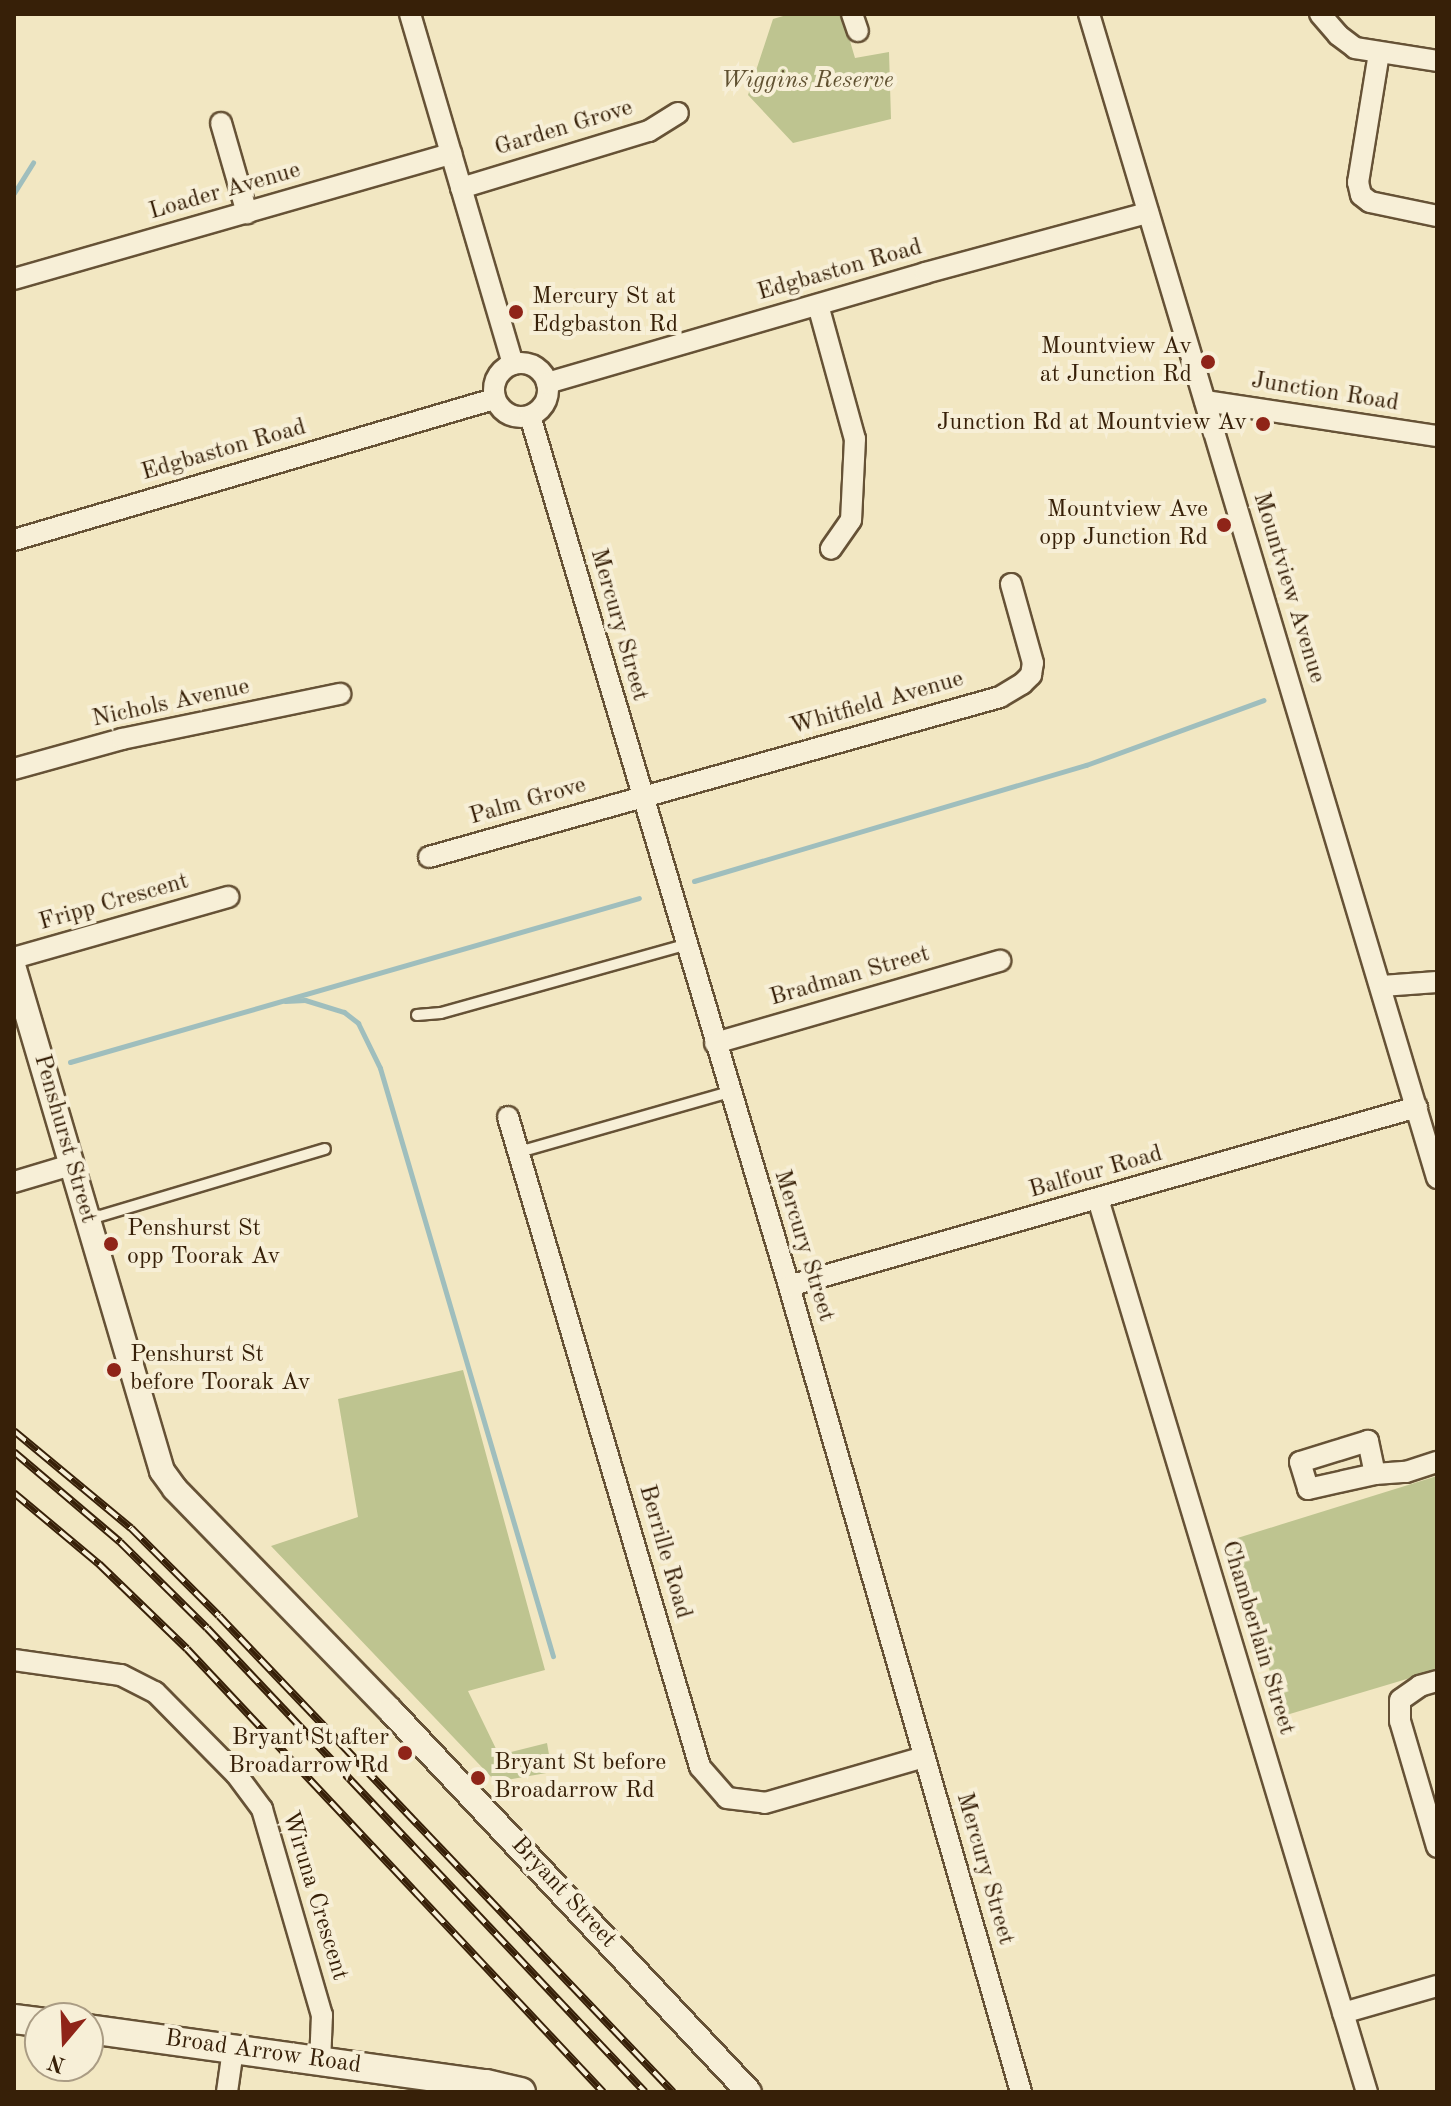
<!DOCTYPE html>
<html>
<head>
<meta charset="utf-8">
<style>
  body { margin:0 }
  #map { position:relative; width:1451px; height:2106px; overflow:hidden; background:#f2e7c2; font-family:"Old Standard TT",serif }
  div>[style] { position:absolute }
  .green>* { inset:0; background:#bec490 }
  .stream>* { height:5px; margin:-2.5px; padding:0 2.5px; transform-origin:2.5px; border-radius:2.5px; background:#9fbebd }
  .roads { filter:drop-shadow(2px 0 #665236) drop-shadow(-2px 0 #665236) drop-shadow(0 2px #665236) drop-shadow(0 -2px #665236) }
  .service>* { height:10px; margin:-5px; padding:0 5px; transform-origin:5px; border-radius:5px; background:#f7efd7 }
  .minor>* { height:20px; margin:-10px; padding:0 10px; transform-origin:10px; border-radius:10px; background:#f7efd7 }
  .minor>.ring { margin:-10px; padding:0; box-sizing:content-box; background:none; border:20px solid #f7efd7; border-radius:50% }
  .tertiary>* { height:24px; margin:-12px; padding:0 12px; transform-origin:12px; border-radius:12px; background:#f7efd7 }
  .secondary>* { height:28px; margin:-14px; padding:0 14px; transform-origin:14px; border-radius:14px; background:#f7efd7 }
  .rail>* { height:8px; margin-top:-4px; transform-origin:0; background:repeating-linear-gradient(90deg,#f7efd7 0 15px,#372008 0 30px); box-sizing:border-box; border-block:2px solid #372008 }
  .dots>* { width:22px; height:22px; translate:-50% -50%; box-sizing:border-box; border:4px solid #f7efd7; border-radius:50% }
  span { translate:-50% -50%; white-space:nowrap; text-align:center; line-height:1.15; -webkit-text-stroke:8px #f7efd7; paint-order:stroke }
  .park-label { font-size:24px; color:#605131; font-style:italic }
  .street-label { font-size:24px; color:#372008 }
  .poi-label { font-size:24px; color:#372008 }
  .left { translate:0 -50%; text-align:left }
  .right { translate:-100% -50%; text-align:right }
  .frame { position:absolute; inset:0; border:16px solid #372008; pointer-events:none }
  .north { position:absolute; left:24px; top:2002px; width:80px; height:80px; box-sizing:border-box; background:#f7efd7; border:2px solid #aa9c84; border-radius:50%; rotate:199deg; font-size:22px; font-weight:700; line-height:32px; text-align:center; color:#372008 }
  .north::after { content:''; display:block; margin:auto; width:28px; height:36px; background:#8f2418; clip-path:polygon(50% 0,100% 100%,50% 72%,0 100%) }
</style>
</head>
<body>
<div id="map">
  <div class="green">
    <i style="clip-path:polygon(790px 14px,842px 14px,855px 58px,889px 52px,891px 119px,793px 143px,748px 95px,773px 19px)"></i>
    <i style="clip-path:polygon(463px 1370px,545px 1670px,468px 1691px,499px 1755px,547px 1743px,552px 1772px,496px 1782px,271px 1546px,358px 1517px,338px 1399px)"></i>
    <i style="clip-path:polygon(1437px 1476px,1437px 1670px,1283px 1716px,1231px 1540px)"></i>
  </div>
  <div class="stream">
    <i style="left:14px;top:193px;width:36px;rotate:-58deg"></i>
    <i style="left:694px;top:881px;width:409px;rotate:-16.5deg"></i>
    <i style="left:1086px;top:765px;width:189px;rotate:-20.1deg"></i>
    <i style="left:285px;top:1001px;width:20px;rotate:-3deg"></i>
    <i style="left:305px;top:1000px;width:41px;rotate:17.1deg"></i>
    <i style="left:344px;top:1012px;width:18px;rotate:38deg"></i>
    <i style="left:358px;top:1023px;width:50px;rotate:63.9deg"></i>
    <i style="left:380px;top:1068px;width:613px;rotate:73.61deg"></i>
    <i style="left:70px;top:1062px;width:592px;rotate:-16.08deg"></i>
  </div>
  <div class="roads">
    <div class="service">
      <i style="left:417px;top:1015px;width:24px;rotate:-5deg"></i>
      <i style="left:441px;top:1013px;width:253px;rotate:-15.6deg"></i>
      <i style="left:519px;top:1152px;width:218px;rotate:-15.9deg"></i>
      <i style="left:90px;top:1219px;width:245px;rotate:-16.6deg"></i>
    </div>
    <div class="minor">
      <i style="left:410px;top:14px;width:365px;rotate:73.6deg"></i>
      <i style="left:852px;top:14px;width:18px;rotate:71deg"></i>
      <i style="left:1089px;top:14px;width:1215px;rotate:73.35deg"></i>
      <i style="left:1320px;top:14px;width:28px;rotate:49deg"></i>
      <i style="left:1338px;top:35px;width:21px;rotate:37deg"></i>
      <i style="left:1355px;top:48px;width:83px;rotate:9deg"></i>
      <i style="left:1379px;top:53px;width:131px;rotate:99.2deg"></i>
      <i style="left:1358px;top:182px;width:13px;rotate:77deg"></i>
      <i style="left:1361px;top:195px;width:11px;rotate:38deg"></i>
      <i style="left:1370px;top:202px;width:68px;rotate:11.8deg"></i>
      <i style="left:221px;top:123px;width:94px;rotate:73.9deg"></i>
      <i style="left:461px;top:188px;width:196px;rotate:-16.9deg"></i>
      <i style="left:649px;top:131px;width:34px;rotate:-32deg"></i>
      <i style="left:14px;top:279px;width:455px;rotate:-16deg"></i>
      <i style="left:818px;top:305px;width:139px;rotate:74.6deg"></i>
      <i style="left:855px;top:439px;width:81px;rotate:92.8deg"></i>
      <i style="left:851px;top:520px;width:35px;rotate:125deg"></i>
      <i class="ring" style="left:494px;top:363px;width:34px;height:34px"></i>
      <i style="left:547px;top:383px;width:394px;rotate:-16.2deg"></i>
      <i style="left:925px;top:273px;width:231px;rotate:-15.1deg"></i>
      <i style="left:1205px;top:401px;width:235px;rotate:8.6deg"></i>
      <i style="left:530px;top:416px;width:908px;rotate:73.42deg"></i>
      <i style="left:789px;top:1286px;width:839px;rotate:73.94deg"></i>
      <i style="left:14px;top:540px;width:500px;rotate:-16.37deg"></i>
      <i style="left:14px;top:769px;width:112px;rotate:-15.5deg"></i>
      <i style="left:122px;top:739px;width:223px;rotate:-11.7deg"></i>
      <i style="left:429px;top:857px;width:593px;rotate:-15.65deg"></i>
      <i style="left:1000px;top:697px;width:26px;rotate:-31deg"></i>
      <i style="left:1022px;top:684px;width:13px;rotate:-45deg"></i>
      <i style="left:1031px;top:675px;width:12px;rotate:-81deg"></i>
      <i style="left:1033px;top:663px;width:82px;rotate:-105.6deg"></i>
      <i style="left:14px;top:958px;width:223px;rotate:-15.9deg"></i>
      <i style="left:1382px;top:986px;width:55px;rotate:-4.2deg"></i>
      <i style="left:715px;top:1043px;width:297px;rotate:-16.1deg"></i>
      <i style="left:508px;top:1117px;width:678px;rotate:73.54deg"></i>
      <i style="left:700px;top:1767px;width:41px;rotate:48.9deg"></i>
      <i style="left:727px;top:1798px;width:38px;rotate:7deg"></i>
      <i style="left:765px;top:1803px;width:166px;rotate:-16.1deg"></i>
      <i style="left:14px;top:1182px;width:59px;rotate:-16.6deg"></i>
      <i style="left:1098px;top:1199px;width:933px;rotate:73.24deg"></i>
      <i style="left:789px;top:1286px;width:653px;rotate:-15.91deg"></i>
      <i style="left:1375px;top:1474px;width:34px;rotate:-102deg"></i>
      <i style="left:1368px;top:1441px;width:71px;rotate:162.8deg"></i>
      <i style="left:1300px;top:1462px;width:28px;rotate:73deg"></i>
      <i style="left:1308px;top:1489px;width:69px;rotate:-12.6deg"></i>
      <i style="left:1375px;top:1474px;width:31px;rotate:-4deg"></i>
      <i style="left:1406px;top:1472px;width:33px;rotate:-18deg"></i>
      <i style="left:14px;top:1660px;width:108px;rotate:8deg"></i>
      <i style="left:121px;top:1675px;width:38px;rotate:27deg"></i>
      <i style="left:155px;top:1692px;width:115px;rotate:45.4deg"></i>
      <i style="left:236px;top:1774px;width:44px;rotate:53.4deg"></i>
      <i style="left:262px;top:1809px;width:215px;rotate:73.8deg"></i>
      <i style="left:322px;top:2015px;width:47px;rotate:92.4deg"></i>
      <i style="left:1437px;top:1681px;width:18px;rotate:164deg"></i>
      <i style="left:1420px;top:1686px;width:24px;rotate:145deg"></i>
      <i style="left:1400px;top:1700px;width:21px;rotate:90deg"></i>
      <i style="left:1400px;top:1721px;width:131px;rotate:73.6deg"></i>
      <i style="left:1343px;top:2013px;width:98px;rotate:-16deg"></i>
      <i style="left:227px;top:2092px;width:42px;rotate:-81.9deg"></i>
    </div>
    <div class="tertiary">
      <i style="left:14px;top:969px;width:523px;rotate:73.57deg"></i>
      <i style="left:162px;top:1471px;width:22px;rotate:54deg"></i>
      <i style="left:175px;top:1489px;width:308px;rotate:45.8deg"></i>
      <i style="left:390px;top:1710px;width:524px;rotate:46.78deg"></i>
    </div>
    <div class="secondary">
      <i style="left:14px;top:2019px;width:26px;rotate:7deg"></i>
      <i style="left:88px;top:2029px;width:402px;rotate:7.9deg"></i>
      <i style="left:486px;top:2084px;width:36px;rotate:13deg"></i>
    </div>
  </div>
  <div class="rail">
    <i style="left:14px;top:1431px;width:152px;rotate:39.7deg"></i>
    <i style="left:131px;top:1528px;width:124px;rotate:45deg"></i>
    <i style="left:219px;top:1616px;width:658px;rotate:46.36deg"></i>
    <i style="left:14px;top:1452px;width:139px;rotate:40.3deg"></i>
    <i style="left:120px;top:1542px;width:122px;rotate:44.7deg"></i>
    <i style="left:207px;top:1628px;width:638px;rotate:46.65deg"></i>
    <i style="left:14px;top:1493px;width:111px;rotate:39.9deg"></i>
    <i style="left:99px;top:1564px;width:122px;rotate:44deg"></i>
    <i style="left:187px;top:1649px;width:608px;rotate:46.8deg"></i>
  </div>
  <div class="dots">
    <i style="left:516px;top:312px;background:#8f2418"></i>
    <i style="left:1208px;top:362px;background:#8f2418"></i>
    <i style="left:1263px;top:424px;background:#8f2418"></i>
    <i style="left:1224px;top:525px;background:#8f2418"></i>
    <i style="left:111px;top:1244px;background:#8f2418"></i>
    <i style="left:114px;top:1370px;background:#8f2418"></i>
    <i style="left:405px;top:1753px;background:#8f2418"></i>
    <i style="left:478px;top:1778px;background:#8f2418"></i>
  </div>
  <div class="park-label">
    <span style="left:807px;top:82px">Wiggins Reserve</span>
  </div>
  <div class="street-label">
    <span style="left:564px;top:129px;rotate:-17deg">Garden Grove</span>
    <span style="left:225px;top:192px;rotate:-16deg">Loader Avenue</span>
    <span style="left:840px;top:271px;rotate:-16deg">Edgbaston Road</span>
    <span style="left:1325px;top:393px;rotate:9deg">Junction Road</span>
    <span style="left:224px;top:451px;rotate:-16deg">Edgbaston Road</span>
    <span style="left:1288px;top:588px;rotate:73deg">Mountview Avenue</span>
    <span style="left:618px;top:625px;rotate:74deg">Mercury Street</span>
    <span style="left:171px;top:704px;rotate:-12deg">Nichols Avenue</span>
    <span style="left:877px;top:704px;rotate:-16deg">Whitfield Avenue</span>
    <span style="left:528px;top:802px;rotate:-16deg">Palm Grove</span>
    <span style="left:114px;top:903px;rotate:-16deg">Fripp Crescent</span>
    <span style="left:850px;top:977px;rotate:-16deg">Bradman Street</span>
    <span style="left:64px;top:1139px;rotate:74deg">Penshurst Street</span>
    <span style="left:1096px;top:1173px;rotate:-16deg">Balfour Road</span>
    <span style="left:803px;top:1246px;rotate:73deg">Mercury Street</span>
    <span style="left:664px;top:1552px;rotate:74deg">Berrille Road</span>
    <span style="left:1257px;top:1638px;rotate:73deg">Chamberlain Street</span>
    <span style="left:984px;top:1869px;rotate:74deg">Mercury Street</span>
    <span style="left:563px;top:1893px;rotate:47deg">Bryant Street</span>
    <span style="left:314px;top:1896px;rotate:73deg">Wiruna Crescent</span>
    <span style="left:263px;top:2053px;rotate:8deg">Broad Arrow Road</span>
  </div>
  <div class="poi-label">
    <span class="left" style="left:532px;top:312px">Mercury St at<br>Edgbaston Rd</span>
    <span class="right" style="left:1192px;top:362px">Mountview Av<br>at Junction Rd</span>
    <span class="right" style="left:1247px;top:424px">Junction Rd at Mountview Av</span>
    <span class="right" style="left:1208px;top:525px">Mountview Ave<br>opp Junction Rd</span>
    <span class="left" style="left:127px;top:1244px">Penshurst St<br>opp Toorak Av</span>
    <span class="left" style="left:130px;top:1370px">Penshurst St<br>before Toorak Av</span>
    <span class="right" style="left:389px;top:1753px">Bryant St after<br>Broadarrow Rd</span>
    <span class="left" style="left:494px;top:1778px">Bryant St before<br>Broadarrow Rd</span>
  </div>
  <div class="frame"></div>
  <div class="north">N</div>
</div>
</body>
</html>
